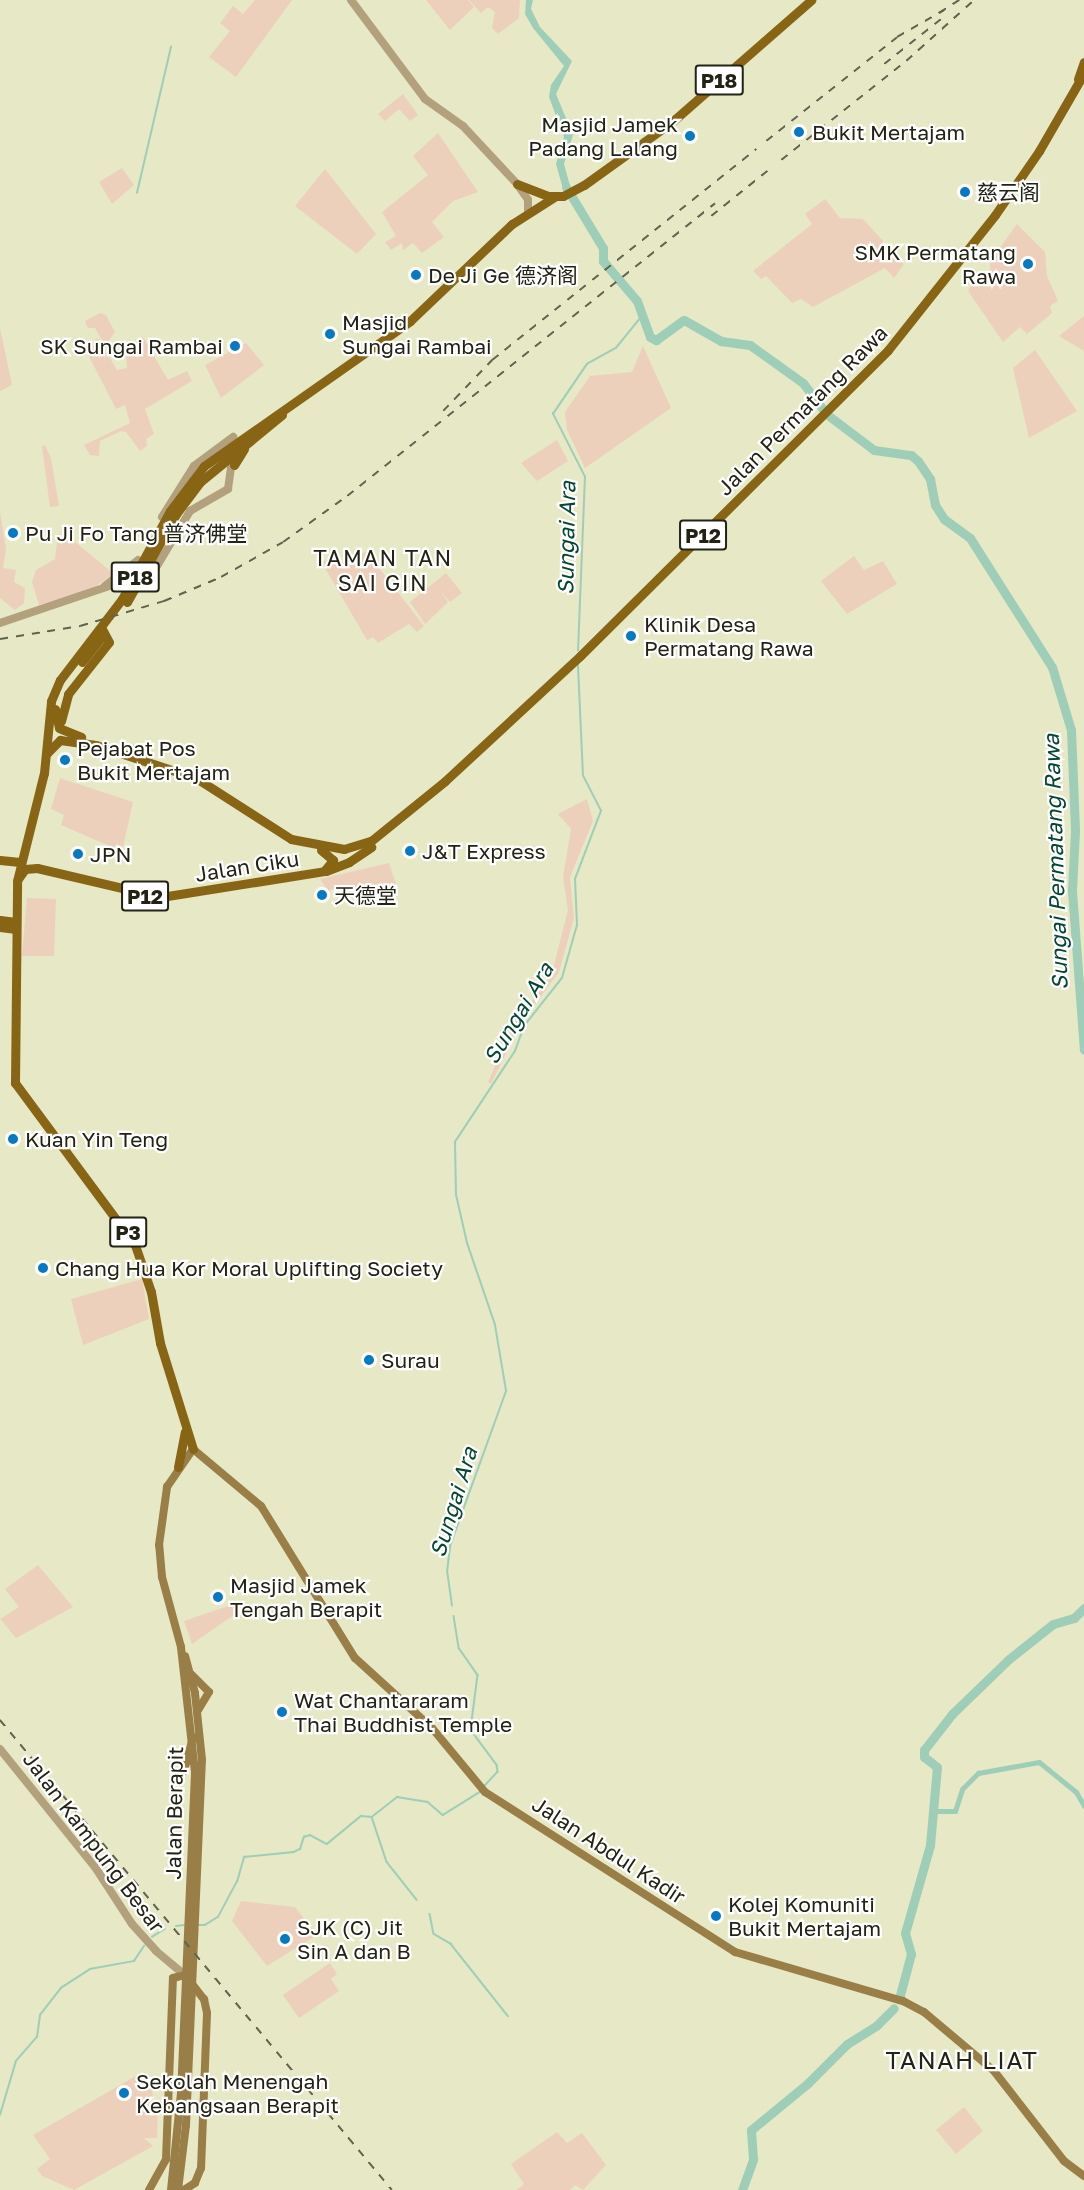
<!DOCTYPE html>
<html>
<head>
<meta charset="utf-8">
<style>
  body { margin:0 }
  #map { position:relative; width:1084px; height:2190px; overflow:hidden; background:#e6e8c6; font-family:"Golos Text","Noto Sans SC",sans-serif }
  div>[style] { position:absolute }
  .green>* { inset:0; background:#edd0bc }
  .water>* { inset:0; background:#9eceb7 }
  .stream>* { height:1.5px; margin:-0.75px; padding:0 0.75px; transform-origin:0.75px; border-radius:0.75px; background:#9eceb7 }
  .canal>* { height:5px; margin:-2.5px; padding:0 2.5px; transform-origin:2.5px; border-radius:2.5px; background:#9eceb7 }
  .river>* { height:9px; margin:-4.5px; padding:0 4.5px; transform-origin:4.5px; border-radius:4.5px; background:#9eceb7 }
  .tertiary>* { height:8px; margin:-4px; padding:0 4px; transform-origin:4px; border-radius:4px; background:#b3a07c }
  .secondary>* { height:8px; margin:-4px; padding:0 4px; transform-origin:4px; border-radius:4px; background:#9a7e47 }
  .primary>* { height:9px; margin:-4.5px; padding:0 4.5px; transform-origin:4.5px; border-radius:4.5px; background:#886514 }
  .rail>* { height:1.5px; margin-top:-0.75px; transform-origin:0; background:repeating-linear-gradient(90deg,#62634f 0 8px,transparent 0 16px) }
  .dots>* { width:16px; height:16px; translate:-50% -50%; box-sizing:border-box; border:3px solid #fff; border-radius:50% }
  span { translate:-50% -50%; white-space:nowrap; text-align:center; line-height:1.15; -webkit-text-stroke:4.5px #fff; paint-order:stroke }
  .shield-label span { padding:2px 4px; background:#fff; border:2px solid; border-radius:4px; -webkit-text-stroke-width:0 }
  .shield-label { font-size:20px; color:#222215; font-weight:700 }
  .poi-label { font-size:21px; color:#222215 }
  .right { translate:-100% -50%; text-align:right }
  .left { translate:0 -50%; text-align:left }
  .street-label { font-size:21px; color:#222215 }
  .water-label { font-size:22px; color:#044631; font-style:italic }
  .neighbourhood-label { font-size:22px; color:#222215; letter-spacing:1.5px }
  .quarter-label { font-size:24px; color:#222215; letter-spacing:1.5px }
</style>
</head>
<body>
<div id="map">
  <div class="green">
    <i style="clip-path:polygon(255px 0,292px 0,236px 77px,209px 57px,230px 31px,220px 23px,233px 6px,243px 14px)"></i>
    <i style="clip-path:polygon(426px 0,468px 0,474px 7px,450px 30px)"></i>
    <i style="clip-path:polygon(469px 0,520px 0,519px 18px,498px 34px,492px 28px,495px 12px,488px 7px,481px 13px)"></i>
    <i style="clip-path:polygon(403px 94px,418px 115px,410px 121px,399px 109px,385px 121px,378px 114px)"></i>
    <i style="clip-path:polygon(438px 133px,478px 192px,453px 201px,432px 222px,444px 237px,422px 253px,413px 243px,403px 250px,402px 243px,391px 250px,385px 242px,396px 236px,382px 212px,428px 175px,413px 156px)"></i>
    <i style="clip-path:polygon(122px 168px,134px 185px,112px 204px,99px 182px)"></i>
    <i style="clip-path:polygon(325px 169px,376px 234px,357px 254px,295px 206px)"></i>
    <i style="clip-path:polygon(825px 199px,840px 218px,863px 219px,904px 264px,894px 278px,885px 268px,813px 307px,801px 299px,792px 303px,766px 276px,761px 279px,753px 271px,812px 224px,805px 214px)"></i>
    <i style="clip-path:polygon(1017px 224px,1045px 252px,1047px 276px,1058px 301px,1050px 306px,1052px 313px,1027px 334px,1020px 327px,1003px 342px,968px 291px,978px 273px,990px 272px,990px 262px)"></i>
    <i style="clip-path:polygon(100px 313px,106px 315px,115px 332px,105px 346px,95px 328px,88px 328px,85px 321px)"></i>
    <i style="clip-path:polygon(1084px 316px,1084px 351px,1059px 336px)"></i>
    <i style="clip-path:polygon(0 328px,12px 385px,0 391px)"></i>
    <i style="clip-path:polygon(143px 337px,168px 380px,187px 371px,192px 381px,145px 409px,154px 434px,146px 439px,147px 446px,140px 451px,126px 432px,121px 431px,100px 441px,99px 456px,90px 455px,84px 445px,130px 423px,125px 405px,116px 409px,84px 347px,98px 338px,117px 370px,127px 368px,126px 348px)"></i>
    <i style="clip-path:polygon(246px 343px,264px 365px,221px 398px,205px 365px)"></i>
    <i style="clip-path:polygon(643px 346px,671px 408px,585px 468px,567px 430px,565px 412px,590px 376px,632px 372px)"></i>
    <i style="clip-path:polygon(1035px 350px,1077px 411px,1029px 438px,1013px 368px)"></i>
    <i style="clip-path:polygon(557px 440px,568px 461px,537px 481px,521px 463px)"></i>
    <i style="clip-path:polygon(45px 445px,51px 458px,59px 506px,50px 507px,42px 447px)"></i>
    <i style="clip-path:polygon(0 512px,6px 549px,3px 568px,16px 570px,14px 582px,25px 588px,24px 603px,15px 610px,0 598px)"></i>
    <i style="clip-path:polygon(58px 534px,69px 537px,114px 574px,87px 592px,39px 605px,32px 582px,36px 570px,55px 559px)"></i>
    <i style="clip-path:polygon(366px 551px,424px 626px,417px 632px,409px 624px,378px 643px,373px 637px,367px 640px,322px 563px,333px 554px,345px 568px)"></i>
    <i style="clip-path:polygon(854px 556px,864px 570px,883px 561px,897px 584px,847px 614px,821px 581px)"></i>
    <i style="clip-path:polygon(446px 573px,462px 593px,450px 602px,440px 591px,448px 602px,425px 624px,410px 602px)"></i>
    <i style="clip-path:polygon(60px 778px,133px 802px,123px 847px,114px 848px,61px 825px,64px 815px,51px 809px)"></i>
    <i style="clip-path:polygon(587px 799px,593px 821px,570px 877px,574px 918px,559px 972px,521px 1023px,491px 1084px,488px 1082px,513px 1025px,551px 977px,568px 910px,563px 877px,571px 829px,558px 814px)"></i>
    <i style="clip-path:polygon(389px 863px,396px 884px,353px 897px,344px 899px,335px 888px,328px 891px,320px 879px)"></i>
    <i style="clip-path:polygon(27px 898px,56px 899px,54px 956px,22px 956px)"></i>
    <i style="clip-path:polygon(142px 1279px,149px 1319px,83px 1345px,71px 1299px)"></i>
    <i style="clip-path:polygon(38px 1565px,73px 1607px,16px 1638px,0 1619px,19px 1607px,5px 1589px)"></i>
    <i style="clip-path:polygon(234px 1604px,238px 1612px,192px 1644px,184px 1621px)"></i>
    <i style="clip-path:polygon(241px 1901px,295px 1907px,317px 1935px,267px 1966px,232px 1921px)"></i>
    <i style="clip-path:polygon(330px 1963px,337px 1974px,331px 1979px,339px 1991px,299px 2018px,283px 1995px)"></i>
    <i style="clip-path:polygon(141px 2073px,140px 2082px,153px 2083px,152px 2105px,139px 2105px,144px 2106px,145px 2110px,158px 2111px,157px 2138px,144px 2138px,153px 2146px,74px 2190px,42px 2176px,37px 2169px,50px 2159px,33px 2135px)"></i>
    <i style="clip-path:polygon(964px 2107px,983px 2131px,956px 2154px,936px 2130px)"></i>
    <i style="clip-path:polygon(557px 2132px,567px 2143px,582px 2133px,606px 2165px,583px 2190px,575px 2185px,570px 2190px,517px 2190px,524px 2184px,511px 2164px)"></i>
  </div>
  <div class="water">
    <i style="clip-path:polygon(526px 0,533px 0,531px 9px,540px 27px,572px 61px,556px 94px,573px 135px,564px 164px,570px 186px,563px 189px,556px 164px,564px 137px,549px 97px,551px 85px,564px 66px,533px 28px,525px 14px)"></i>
  </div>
  <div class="stream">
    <i style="left:137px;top:193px;width:150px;rotate:-76.9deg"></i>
    <i style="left:578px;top:651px;width:174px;rotate:-87.7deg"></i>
    <i style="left:585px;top:477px;width:71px;rotate:-116.9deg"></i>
    <i style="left:553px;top:414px;width:60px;rotate:-55.8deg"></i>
    <i style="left:587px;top:364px;width:33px;rotate:-29deg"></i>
    <i style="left:616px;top:348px;width:40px;rotate:-51deg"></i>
    <i style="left:452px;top:1606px;width:34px;rotate:-98deg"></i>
    <i style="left:447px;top:1572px;width:26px;rotate:-83deg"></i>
    <i style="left:450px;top:1546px;width:165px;rotate:-70.1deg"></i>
    <i style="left:506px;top:1391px;width:67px;rotate:-99.5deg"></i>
    <i style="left:495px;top:1325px;width:87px;rotate:-108.9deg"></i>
    <i style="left:467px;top:1243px;width:49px;rotate:-102.9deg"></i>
    <i style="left:456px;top:1195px;width:53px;rotate:-91.1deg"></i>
    <i style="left:455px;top:1142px;width:109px;rotate:-56.6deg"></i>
    <i style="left:515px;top:1051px;width:27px;rotate:-70deg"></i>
    <i style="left:524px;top:1026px;width:61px;rotate:-51.6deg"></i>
    <i style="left:562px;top:978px;width:55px;rotate:-74.2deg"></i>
    <i style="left:577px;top:925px;width:46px;rotate:-92.5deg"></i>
    <i style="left:575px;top:879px;width:73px;rotate:-69.1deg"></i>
    <i style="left:601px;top:811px;width:39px;rotate:-117deg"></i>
    <i style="left:583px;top:776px;width:111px;rotate:-92.6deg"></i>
    <i style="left:454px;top:1616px;width:32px;rotate:81deg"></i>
    <i style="left:459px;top:1648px;width:33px;rotate:55deg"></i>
    <i style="left:478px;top:1675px;width:55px;rotate:97.3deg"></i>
    <i style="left:471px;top:1730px;width:44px;rotate:53.4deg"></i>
    <i style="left:497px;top:1765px;width:7px;rotate:82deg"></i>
    <i style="left:498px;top:1772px;width:19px;rotate:133deg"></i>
    <i style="left:373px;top:1816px;width:31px;rotate:-38deg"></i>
    <i style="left:397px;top:1797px;width:31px;rotate:9deg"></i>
    <i style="left:428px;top:1802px;width:20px;rotate:41deg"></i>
    <i style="left:443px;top:1815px;width:44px;rotate:-31.9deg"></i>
    <i style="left:430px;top:1914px;width:20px;rotate:79deg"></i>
    <i style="left:434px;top:1934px;width:20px;rotate:30deg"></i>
    <i style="left:451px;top:1944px;width:92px;rotate:51.6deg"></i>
    <i style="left:197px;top:1925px;width:8px"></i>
    <i style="left:205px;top:1925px;width:15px;rotate:-32deg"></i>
    <i style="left:218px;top:1917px;width:40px;rotate:-62deg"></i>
    <i style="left:237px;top:1882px;width:26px;rotate:-74deg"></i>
    <i style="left:244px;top:1857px;width:50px;rotate:-5.7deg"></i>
    <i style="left:294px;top:1852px;width:7px;rotate:-27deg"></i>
    <i style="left:300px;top:1849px;width:13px;rotate:-72deg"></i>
    <i style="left:304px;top:1837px;width:6px;rotate:-18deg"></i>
    <i style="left:310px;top:1835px;width:19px;rotate:28deg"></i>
    <i style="left:327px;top:1844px;width:44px;rotate:-39.5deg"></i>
    <i style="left:361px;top:1816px;width:11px;rotate:5deg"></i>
    <i style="left:372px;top:1817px;width:47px;rotate:71.6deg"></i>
    <i style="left:387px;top:1862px;width:48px;rotate:51.7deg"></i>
    <i style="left:176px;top:1926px;width:8px;rotate:-7deg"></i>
    <i style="left:152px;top:1937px;width:15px;rotate:-32deg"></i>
    <i style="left:0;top:2115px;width:56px;rotate:-73.5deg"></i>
    <i style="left:16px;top:2061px;width:32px;rotate:-49deg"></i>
    <i style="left:37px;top:2037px;width:22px;rotate:-82deg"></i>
    <i style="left:40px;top:2015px;width:34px;rotate:-52deg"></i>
    <i style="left:61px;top:1988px;width:35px;rotate:-33deg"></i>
    <i style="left:90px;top:1969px;width:45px;rotate:-10.3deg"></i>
    <i style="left:134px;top:1961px;width:18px;rotate:-56deg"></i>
  </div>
  <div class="canal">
    <i style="left:933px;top:1811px;width:22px"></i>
    <i style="left:955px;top:1811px;width:23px;rotate:-72deg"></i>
    <i style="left:962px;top:1789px;width:23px;rotate:-45deg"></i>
    <i style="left:978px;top:1773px;width:62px;rotate:-10.2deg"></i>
    <i style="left:1039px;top:1762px;width:48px;rotate:39deg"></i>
    <i style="left:1076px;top:1792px;width:16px;rotate:60deg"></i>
  </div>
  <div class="river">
    <i style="left:566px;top:187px;width:71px;rotate:58.8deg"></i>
    <i style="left:603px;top:248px;width:13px;rotate:90deg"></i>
    <i style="left:603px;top:261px;width:52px;rotate:49.6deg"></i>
    <i style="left:637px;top:301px;width:38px;rotate:70deg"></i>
    <i style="left:650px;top:337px;width:7px;rotate:27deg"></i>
    <i style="left:656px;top:340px;width:34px;rotate:-36deg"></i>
    <i style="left:684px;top:320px;width:43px;rotate:29.6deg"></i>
    <i style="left:721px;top:341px;width:29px;rotate:8deg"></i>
    <i style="left:750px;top:345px;width:65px;rotate:35.6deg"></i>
    <i style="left:803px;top:383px;width:31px;rotate:53deg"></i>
    <i style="left:829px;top:416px;width:56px;rotate:37.1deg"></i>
    <i style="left:874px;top:450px;width:37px;rotate:8deg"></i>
    <i style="left:911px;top:455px;width:9px;rotate:41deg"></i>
    <i style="left:918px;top:461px;width:22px;rotate:56deg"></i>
    <i style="left:930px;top:479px;width:26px;rotate:79deg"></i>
    <i style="left:935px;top:505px;width:17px;rotate:57deg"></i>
    <i style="left:944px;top:519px;width:32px;rotate:36deg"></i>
    <i style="left:970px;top:538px;width:153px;rotate:57.6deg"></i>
    <i style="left:1052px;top:667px;width:66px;rotate:73.2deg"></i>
    <i style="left:1071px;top:730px;width:101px;rotate:87.7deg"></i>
    <i style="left:1075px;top:831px;width:60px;rotate:92.9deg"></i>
    <i style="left:1072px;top:891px;width:159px;rotate:85.7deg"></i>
    <i style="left:900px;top:1995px;width:42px;rotate:-75deg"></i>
    <i style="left:911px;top:1954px;width:22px;rotate:-106deg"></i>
    <i style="left:905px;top:1933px;width:91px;rotate:-74.1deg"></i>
    <i style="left:930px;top:1845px;width:78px;rotate:-84.9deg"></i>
    <i style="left:937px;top:1767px;width:16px;rotate:-142deg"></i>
    <i style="left:924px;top:1757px;width:7px;rotate:-90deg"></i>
    <i style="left:924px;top:1750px;width:46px;rotate:-52.1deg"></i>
    <i style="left:952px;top:1714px;width:79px;rotate:-44deg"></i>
    <i style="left:1009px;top:1659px;width:56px;rotate:-38.5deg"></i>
    <i style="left:1053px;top:1624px;width:22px;rotate:-16deg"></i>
    <i style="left:1074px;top:1618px;width:14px;rotate:-45deg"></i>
    <i style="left:742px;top:2190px;width:33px;rotate:-70deg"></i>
    <i style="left:753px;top:2159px;width:29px;rotate:-94deg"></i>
    <i style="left:751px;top:2130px;width:74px;rotate:-39.5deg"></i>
    <i style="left:808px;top:2083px;width:55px;rotate:-45deg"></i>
    <i style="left:847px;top:2044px;width:34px;rotate:-32deg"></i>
    <i style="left:876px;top:2026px;width:25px;rotate:-45deg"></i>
  </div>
  <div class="tertiary">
    <i style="left:351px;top:0;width:124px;rotate:53.2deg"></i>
    <i style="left:425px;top:99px;width:47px;rotate:35.4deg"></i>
    <i style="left:463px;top:126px;width:79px;rotate:47deg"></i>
    <i style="left:517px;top:184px;width:19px;rotate:55deg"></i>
    <i style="left:528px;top:200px;width:13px;rotate:90deg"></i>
    <i style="left:162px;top:517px;width:60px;rotate:-57.9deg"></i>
    <i style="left:194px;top:466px;width:49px;rotate:-36.6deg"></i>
    <i style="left:105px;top:586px;width:42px;rotate:-38.2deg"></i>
    <i style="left:0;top:623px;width:163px;rotate:-18.7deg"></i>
    <i style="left:154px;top:571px;width:70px;rotate:-59deg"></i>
    <i style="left:190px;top:511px;width:44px;rotate:-30.1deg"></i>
    <i style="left:228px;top:489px;width:28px;rotate:-82deg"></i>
    <i style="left:0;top:1749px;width:151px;rotate:51.2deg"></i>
    <i style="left:95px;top:1867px;width:68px;rotate:57deg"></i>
    <i style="left:132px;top:1924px;width:36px;rotate:48deg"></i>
    <i style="left:156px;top:1951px;width:38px;rotate:40deg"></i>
  </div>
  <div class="secondary">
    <i style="left:192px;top:1675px;width:24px;rotate:45deg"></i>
    <i style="left:209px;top:1692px;width:21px;rotate:121deg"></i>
    <i style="left:184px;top:1771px;width:35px;rotate:-75deg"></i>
    <i style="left:149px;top:2190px;width:35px;rotate:-61deg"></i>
    <i style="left:166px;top:2159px;width:181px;rotate:-87.8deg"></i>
    <i style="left:173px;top:1978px;width:12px;rotate:-14deg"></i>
    <i style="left:185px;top:1975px;width:31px;rotate:52deg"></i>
    <i style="left:204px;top:1999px;width:14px;rotate:78deg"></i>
    <i style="left:207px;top:2013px;width:155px;rotate:92.2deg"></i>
    <i style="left:201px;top:2168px;width:16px;rotate:112deg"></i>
    <i style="left:195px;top:2183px;width:13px;rotate:148deg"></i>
    <i style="left:171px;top:2190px;width:97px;rotate:-84.1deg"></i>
    <i style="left:181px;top:2094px;width:322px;rotate:-87.5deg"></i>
    <i style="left:195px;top:1772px;width:126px;rotate:-96.4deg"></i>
    <i style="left:181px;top:1647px;width:73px;rotate:-105.2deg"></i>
    <i style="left:162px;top:1577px;width:32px;rotate:-95deg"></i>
    <i style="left:159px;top:1545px;width:59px;rotate:-82.1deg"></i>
    <i style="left:167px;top:1487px;width:46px;rotate:-55.6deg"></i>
    <i style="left:193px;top:1449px;width:89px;rotate:40deg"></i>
    <i style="left:261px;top:1506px;width:179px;rotate:58.3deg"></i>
    <i style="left:355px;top:1658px;width:104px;rotate:42.3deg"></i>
    <i style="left:432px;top:1728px;width:83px;rotate:50.4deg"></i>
    <i style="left:485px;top:1792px;width:297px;rotate:32.6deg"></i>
    <i style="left:735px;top:1952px;width:175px;rotate:16.3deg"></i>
    <i style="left:903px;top:2001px;width:24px;rotate:28deg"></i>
    <i style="left:924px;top:2012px;width:92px;rotate:40.1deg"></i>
    <i style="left:994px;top:2071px;width:114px;rotate:52.1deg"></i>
    <i style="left:1064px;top:2161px;width:25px;rotate:37deg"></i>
    <i style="left:178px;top:2190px;width:65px;rotate:-83deg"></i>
    <i style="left:186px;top:2125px;width:365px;rotate:-87.5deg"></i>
    <i style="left:202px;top:1760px;width:67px;rotate:-96deg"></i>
    <i style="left:195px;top:1693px;width:38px;rotate:-105deg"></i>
  </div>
  <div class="primary">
    <i style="left:1078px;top:79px;width:18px;rotate:-71deg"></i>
    <i style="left:517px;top:184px;width:34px;rotate:21deg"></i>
    <i style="left:549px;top:196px;width:14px"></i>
    <i style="left:563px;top:196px;width:24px;rotate:-28deg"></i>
    <i style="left:584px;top:185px;width:110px;rotate:-35.7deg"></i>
    <i style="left:673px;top:121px;width:184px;rotate:-41.2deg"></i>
    <i style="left:234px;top:465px;width:19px;rotate:-58deg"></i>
    <i style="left:127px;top:602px;width:101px;rotate:-60.9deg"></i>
    <i style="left:176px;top:514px;width:40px;rotate:-53deg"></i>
    <i style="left:200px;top:482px;width:106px;rotate:-39.3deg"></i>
    <i style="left:82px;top:662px;width:34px;rotate:-52deg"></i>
    <i style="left:55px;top:709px;width:19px;rotate:78deg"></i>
    <i style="left:59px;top:728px;width:24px;rotate:22deg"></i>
    <i style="left:61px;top:721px;width:28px;rotate:-75deg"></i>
    <i style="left:68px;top:694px;width:66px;rotate:-51.7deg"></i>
    <i style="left:109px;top:642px;width:15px;rotate:-118deg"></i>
    <i style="left:46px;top:754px;width:20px;rotate:-45deg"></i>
    <i style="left:60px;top:740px;width:36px;rotate:8deg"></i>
    <i style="left:96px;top:745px;width:105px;rotate:18.3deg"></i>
    <i style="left:196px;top:778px;width:113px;rotate:32.7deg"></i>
    <i style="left:291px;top:839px;width:54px;rotate:10.7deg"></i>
    <i style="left:344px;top:849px;width:28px;rotate:-17deg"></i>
    <i style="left:371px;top:841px;width:95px;rotate:-39deg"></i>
    <i style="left:445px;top:781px;width:184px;rotate:-42.8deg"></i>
    <i style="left:580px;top:656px;width:434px;rotate:-44.8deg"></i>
    <i style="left:888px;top:350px;width:172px;rotate:-51.6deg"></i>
    <i style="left:995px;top:215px;width:78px;rotate:-55.5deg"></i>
    <i style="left:1039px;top:151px;width:90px;rotate:-60deg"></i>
    <i style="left:321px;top:850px;width:16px;rotate:40deg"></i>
    <i style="left:333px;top:860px;width:14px;rotate:129deg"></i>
    <i style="left:0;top:860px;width:20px;rotate:6deg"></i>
    <i style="left:18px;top:879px;width:12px;rotate:-55deg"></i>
    <i style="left:25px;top:869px;width:12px;rotate:-5deg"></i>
    <i style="left:37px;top:868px;width:127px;rotate:13.2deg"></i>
    <i style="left:161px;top:897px;width:167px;rotate:-9deg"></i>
    <i style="left:326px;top:871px;width:25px;rotate:-21deg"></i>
    <i style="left:349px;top:862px;width:27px;rotate:-34deg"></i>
    <i style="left:0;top:920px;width:16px;rotate:7deg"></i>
    <i style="left:0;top:927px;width:16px;rotate:7deg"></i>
    <i style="left:193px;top:1449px;width:111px;rotate:-107.3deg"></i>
    <i style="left:160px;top:1343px;width:52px;rotate:-100deg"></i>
    <i style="left:151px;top:1292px;width:50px;rotate:-108.8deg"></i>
    <i style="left:135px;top:1245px;width:202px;rotate:-126.5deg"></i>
    <i style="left:15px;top:1083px;width:202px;rotate:-89.4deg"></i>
    <i style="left:17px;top:881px;width:111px;rotate:-76deg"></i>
    <i style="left:44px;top:773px;width:72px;rotate:-84.4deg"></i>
    <i style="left:51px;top:701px;width:23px;rotate:-67deg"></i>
    <i style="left:60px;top:680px;width:102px;rotate:-52.6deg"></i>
    <i style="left:122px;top:599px;width:100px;rotate:-61.4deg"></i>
    <i style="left:170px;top:511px;width:56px;rotate:-52.9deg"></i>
    <i style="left:204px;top:466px;width:252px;rotate:-35.1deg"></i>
    <i style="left:410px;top:321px;width:141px;rotate:-43.6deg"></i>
    <i style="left:512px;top:224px;width:52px;rotate:-32.5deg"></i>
    <i style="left:178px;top:1467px;width:36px;rotate:-79deg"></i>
  </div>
  <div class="rail">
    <i style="left:939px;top:13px;width:24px;rotate:-33deg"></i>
    <i style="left:884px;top:64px;width:73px;rotate:-38.3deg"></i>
    <i style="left:766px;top:141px;width:167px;rotate:-38.4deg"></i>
    <i style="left:897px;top:37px;width:54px;rotate:-29.9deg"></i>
    <i style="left:781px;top:160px;width:159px;rotate:-38.4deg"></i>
    <i style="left:906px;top:61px;width:91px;rotate:-41.9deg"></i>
    <i style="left:711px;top:216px;width:77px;rotate:-38.7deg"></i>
    <i style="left:443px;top:411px;width:71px;rotate:-46.1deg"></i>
    <i style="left:492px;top:360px;width:338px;rotate:-38.6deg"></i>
    <i style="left:0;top:639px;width:81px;rotate:-9.2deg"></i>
    <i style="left:80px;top:626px;width:88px;rotate:-16.6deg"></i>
    <i style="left:164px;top:601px;width:62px;rotate:-22.8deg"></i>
    <i style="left:221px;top:577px;width:71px;rotate:-29.4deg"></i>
    <i style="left:283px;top:542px;width:79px;rotate:-35.7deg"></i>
    <i style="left:347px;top:496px;width:470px;rotate:-38.5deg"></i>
    <i style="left:0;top:1720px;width:612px;rotate:50.17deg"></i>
  </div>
  <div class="dots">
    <i style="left:799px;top:132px;background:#0679c3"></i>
    <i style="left:690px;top:136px;background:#0679c3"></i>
    <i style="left:965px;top:192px;background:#0679c3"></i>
    <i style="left:1028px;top:264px;background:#0679c3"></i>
    <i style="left:416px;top:275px;background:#0679c3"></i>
    <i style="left:330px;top:334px;background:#0679c3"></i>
    <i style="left:235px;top:346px;background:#0679c3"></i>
    <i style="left:13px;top:533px;background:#0679c3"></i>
    <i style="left:631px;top:636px;background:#0679c3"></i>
    <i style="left:65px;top:760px;background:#0679c3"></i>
    <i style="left:410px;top:851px;background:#0679c3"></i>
    <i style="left:78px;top:854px;background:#0679c3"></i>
    <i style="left:322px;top:895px;background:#0679c3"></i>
    <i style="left:13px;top:1139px;background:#0679c3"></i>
    <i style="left:43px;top:1268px;background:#0679c3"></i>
    <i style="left:369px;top:1360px;background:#0679c3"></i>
    <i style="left:218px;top:1597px;background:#0679c3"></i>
    <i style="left:282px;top:1712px;background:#0679c3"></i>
    <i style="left:716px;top:1916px;background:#0679c3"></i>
    <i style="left:285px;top:1939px;background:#0679c3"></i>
    <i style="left:124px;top:2093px;background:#0679c3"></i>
  </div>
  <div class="shield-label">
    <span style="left:719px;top:80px">P18</span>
    <span style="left:703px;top:535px">P12</span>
    <span style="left:135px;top:577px">P18</span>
    <span style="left:145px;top:896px">P12</span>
    <span style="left:128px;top:1232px">P3</span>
  </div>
  <div class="poi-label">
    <span class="right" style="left:678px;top:136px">Masjid Jamek<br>Padang Lalang</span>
    <span class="left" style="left:812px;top:132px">Bukit Mertajam</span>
    <span class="left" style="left:977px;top:192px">慈云阁</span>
    <span class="right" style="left:1016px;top:264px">SMK Permatang<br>Rawa</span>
    <span class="left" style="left:428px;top:275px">De Ji Ge 德济阁</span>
    <span class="left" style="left:342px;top:334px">Masjid<br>Sungai Rambai</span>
    <span class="right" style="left:223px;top:346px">SK Sungai Rambai</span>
    <span class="left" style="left:25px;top:533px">Pu Ji Fo Tang 普济佛堂</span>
    <span class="left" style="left:644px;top:636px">Klinik Desa<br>Permatang Rawa</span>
    <span class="left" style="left:77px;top:760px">Pejabat Pos<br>Bukit Mertajam</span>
    <span class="left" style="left:422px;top:851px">J&amp;T Express</span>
    <span class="left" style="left:90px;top:854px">JPN</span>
    <span class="left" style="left:334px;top:895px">天德堂</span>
    <span class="left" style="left:25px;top:1139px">Kuan Yin Teng</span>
    <span class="left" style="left:55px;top:1268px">Chang Hua Kor Moral Uplifting Society</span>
    <span class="left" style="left:381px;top:1360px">Surau</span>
    <span class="left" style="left:230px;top:1597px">Masjid Jamek<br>Tengah Berapit</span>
    <span class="left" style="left:294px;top:1712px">Wat Chantararam<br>Thai Buddhist Temple</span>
    <span class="left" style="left:728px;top:1916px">Kolej Komuniti<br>Bukit Mertajam</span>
    <span class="left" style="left:297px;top:1939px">SJK (C) Jit<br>Sin A dan B</span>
    <span class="left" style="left:136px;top:2093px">Sekolah Menengah<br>Kebangsaan Berapit</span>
  </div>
  <div class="street-label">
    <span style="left:802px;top:410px;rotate:-45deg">Jalan Permatang Rawa</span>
    <span style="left:247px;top:866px;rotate:-9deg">Jalan Ciku</span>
    <span style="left:174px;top:1813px;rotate:-89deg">Jalan Berapit</span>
    <span style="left:94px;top:1842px;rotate:53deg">Jalan Kampung Besar</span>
    <span style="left:609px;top:1850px;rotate:33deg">Jalan Abdul Kadir</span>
  </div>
  <div class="water-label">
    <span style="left:566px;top:538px;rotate:-89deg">Sungai Ara</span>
    <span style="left:1055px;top:862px;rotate:-92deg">Sungai Permatang Rawa</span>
    <span style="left:518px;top:1013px;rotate:-59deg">Sungai Ara</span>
    <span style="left:453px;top:1502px;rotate:-73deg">Sungai Ara</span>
  </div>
  <div class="neighbourhood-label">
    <span style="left:383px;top:570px">TAMAN TAN<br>SAI GIN</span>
  </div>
  <div class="quarter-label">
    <span style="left:962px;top:2060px">TANAH LIAT</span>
  </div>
</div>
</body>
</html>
